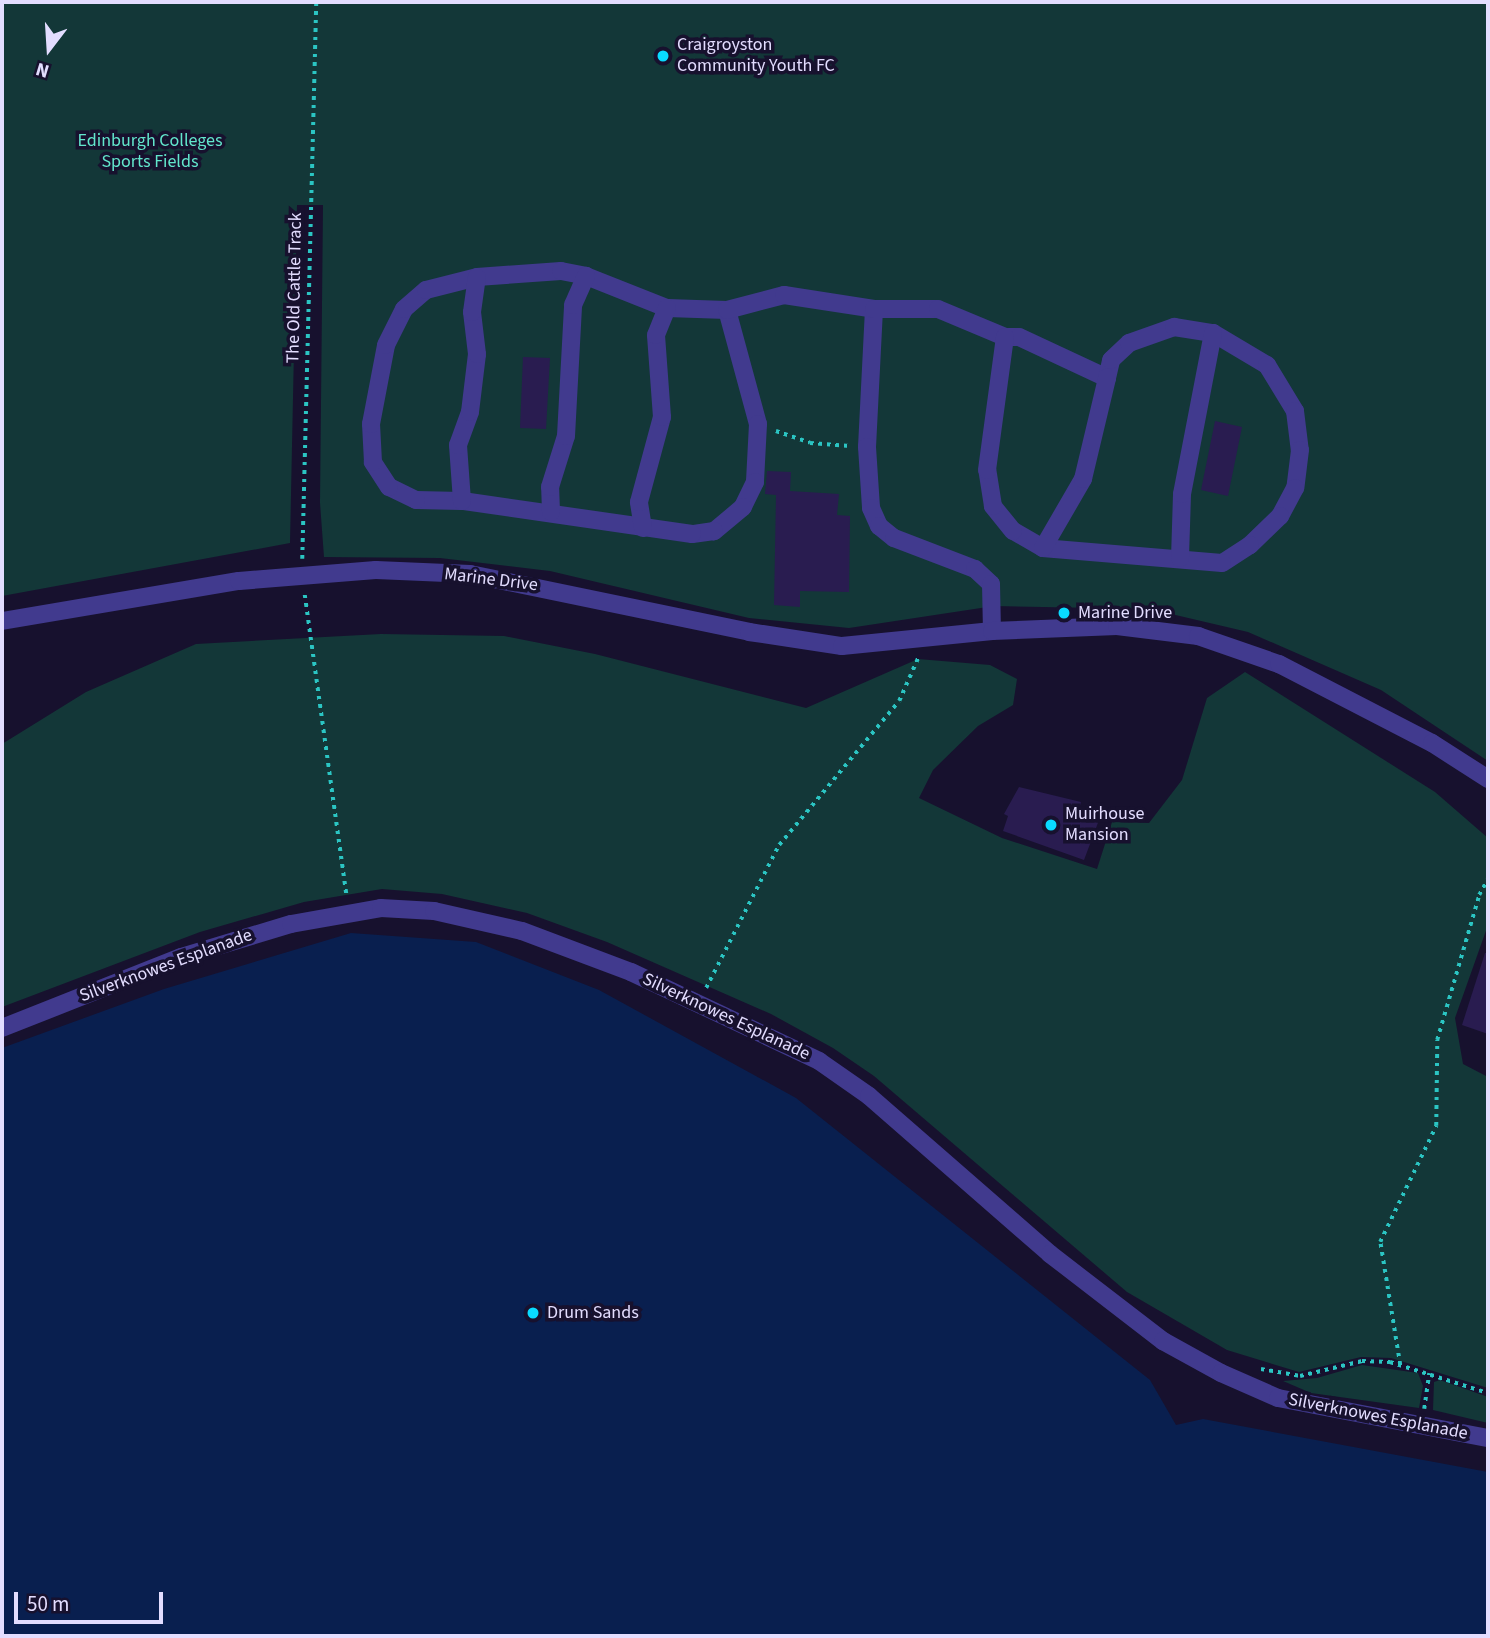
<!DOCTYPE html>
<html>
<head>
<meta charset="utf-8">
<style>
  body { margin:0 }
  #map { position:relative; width:1490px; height:1638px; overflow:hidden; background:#17112e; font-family:"Source Sans 3",sans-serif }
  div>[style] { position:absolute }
  .green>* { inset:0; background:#133738 }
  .water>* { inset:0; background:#091f4f }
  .building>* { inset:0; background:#291c50 }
  .path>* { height:3.5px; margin-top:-1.75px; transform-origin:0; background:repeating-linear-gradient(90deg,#2bc5c3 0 3.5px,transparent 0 8.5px) }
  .minor>* { height:18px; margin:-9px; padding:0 9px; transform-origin:9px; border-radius:9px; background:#413a8e }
  .dots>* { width:19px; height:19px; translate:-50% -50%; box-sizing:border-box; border:4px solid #17112e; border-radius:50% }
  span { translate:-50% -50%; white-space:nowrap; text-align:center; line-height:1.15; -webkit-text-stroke:7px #17112e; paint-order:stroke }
  .poi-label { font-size:18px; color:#e3ddff }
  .left { translate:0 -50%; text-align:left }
  .park-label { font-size:18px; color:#62e6cc }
  .street-label { font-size:18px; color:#e3ddff }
  .frame { position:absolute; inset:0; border:4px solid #e3ddff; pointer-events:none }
  .north { position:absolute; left:14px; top:14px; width:70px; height:70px; -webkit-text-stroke:5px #17112e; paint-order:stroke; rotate:197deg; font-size:19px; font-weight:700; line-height:28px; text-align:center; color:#e3ddff }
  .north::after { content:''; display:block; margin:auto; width:24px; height:32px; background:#e3ddff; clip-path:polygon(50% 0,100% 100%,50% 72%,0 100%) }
  .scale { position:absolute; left:14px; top:1592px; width:149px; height:32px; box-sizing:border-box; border:4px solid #e3ddff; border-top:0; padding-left:9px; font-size:21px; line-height:24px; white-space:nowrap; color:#e3ddff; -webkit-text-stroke:5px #17112e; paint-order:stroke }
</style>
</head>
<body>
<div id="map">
  <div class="green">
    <i style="clip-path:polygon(2px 2px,1488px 2px,1488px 761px,1381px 690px,1248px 632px,1150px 609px,994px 606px,849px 628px,749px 618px,550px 571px,440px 558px,324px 557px,320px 503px,323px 205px,297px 205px,290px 543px,2px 596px)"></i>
    <i style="clip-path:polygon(381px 634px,504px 636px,595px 654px,806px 708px,918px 659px,990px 665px,1017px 679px,1013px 705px,978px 726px,933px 770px,919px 798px,1002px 838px,1097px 869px,1112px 822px,1149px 823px,1182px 780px,1207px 698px,1245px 672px,1435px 792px,1488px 838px,1488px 925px,1455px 1018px,1463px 1064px,1488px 1077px,1488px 1388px,1391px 1358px,1361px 1357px,1299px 1372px,1227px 1350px,1127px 1292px,874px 1076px,833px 1048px,771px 1014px,607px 942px,527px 913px,442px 894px,382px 889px,304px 902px,200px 932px,2px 1007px,2px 744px,86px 692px,196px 644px)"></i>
    <i style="clip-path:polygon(1362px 1365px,1418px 1373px,1423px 1386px,1419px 1408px,1311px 1393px,1283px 1381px,1317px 1378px)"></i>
    <i style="clip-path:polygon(1440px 1380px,1488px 1397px,1488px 1423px,1433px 1410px,1434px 1382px)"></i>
  </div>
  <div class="water">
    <i style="clip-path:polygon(351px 933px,476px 942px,599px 990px,796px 1098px,1150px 1380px,1176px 1425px,1203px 1419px,1488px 1472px,1488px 1636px,2px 1636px,2px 1048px,164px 989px)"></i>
  </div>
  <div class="building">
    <i style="clip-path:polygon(523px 357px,550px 358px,546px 429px,520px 428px)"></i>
    <i style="clip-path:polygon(1215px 421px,1242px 427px,1228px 496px,1201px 490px)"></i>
    <i style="clip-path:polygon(767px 471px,791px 472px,790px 491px,839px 494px,837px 515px,850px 516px,849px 592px,800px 591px,800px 607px,774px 605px,776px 495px,765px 494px)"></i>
    <i style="clip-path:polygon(1019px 787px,1081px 802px,1078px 812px,1099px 820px,1084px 860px,1003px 831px,1008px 816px,1004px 814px)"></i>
    <i style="clip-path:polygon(1485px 953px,1488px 953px,1488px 1034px,1462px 1025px)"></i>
  </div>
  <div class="path">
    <i style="left:776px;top:431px;width:36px;rotate:19deg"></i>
    <i style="left:810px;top:443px;width:40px;rotate:4.3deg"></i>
    <i style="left:302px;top:559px;width:557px;rotate:-88.56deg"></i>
    <i style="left:305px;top:595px;width:304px;rotate:82.1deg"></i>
    <i style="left:706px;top:988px;width:161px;rotate:-63deg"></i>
    <i style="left:779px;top:845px;width:187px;rotate:-50.2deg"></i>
    <i style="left:899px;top:701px;width:47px;rotate:-66.2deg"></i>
    <i style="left:1400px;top:1365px;width:125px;rotate:-99.2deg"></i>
    <i style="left:1380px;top:1242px;width:129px;rotate:-64.2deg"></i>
    <i style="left:1436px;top:1126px;width:86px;rotate:-89.3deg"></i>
    <i style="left:1437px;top:1040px;width:151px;rotate:-73.8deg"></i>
    <i style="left:1479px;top:895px;width:18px;rotate:-61deg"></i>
    <i style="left:1261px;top:1369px;width:40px;rotate:10deg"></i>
    <i style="left:1300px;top:1376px;width:64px;rotate:-13.6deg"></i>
    <i style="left:1362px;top:1361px;width:28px;rotate:2deg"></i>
    <i style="left:1390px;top:1362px;width:103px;rotate:17.6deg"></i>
    <i style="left:1424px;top:1409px;width:36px;rotate:-82deg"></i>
  </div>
  <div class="minor">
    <i style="left:874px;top:309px;width:138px;rotate:92.9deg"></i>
    <i style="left:867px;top:447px;width:61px;rotate:86.2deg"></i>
    <i style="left:871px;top:508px;width:20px;rotate:66deg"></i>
    <i style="left:879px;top:526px;width:19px;rotate:39deg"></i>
    <i style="left:894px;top:538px;width:87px;rotate:20.9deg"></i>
    <i style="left:975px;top:569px;width:22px;rotate:43deg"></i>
    <i style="left:991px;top:584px;width:47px;rotate:88.8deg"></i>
    <i style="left:727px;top:310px;width:118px;rotate:74.8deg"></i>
    <i style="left:758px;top:424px;width:58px;rotate:93deg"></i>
    <i style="left:755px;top:482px;width:28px;rotate:116deg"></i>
    <i style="left:743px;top:507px;width:38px;rotate:140deg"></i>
    <i style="left:714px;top:531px;width:22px;rotate:172deg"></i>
    <i style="left:692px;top:534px;width:232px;rotate:-171.8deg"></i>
    <i style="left:462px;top:501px;width:46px;rotate:-178.8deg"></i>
    <i style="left:416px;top:500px;width:30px;rotate:-154deg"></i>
    <i style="left:389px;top:487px;width:30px;rotate:-123deg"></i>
    <i style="left:373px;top:462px;width:38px;rotate:-93deg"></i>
    <i style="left:371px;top:424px;width:80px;rotate:-79.2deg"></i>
    <i style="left:386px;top:345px;width:40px;rotate:-63.4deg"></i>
    <i style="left:404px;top:309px;width:29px;rotate:-41deg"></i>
    <i style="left:426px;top:290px;width:53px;rotate:-14.3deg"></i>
    <i style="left:477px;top:277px;width:84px;rotate:-4.1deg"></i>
    <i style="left:561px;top:271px;width:25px;rotate:11deg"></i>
    <i style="left:586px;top:276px;width:87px;rotate:21.6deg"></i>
    <i style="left:667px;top:308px;width:60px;rotate:1.9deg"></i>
    <i style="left:727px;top:310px;width:59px;rotate:-14.7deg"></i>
    <i style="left:784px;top:295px;width:91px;rotate:8.8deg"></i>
    <i style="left:874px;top:309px;width:64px"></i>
    <i style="left:938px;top:309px;width:73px;rotate:22.7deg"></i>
    <i style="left:1005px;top:337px;width:14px"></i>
    <i style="left:1019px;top:337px;width:97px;rotate:25deg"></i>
    <i style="left:1107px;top:378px;width:18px;rotate:-77deg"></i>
    <i style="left:1111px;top:360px;width:25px;rotate:-43deg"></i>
    <i style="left:1129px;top:343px;width:48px;rotate:-19.6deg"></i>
    <i style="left:1174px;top:327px;width:39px;rotate:9deg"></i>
    <i style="left:1213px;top:333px;width:63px;rotate:30.7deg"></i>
    <i style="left:1267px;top:365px;width:54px;rotate:58.7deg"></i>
    <i style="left:1295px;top:411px;width:39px;rotate:83deg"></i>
    <i style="left:1300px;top:450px;width:38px;rotate:97deg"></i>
    <i style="left:1295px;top:488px;width:32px;rotate:118deg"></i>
    <i style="left:1280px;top:516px;width:42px;rotate:136deg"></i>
    <i style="left:1250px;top:545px;width:33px;rotate:147deg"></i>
    <i style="left:1222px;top:563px;width:180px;rotate:-175.2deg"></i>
    <i style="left:1043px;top:548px;width:34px;rotate:-150deg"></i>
    <i style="left:1013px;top:531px;width:32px;rotate:-129deg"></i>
    <i style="left:993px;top:506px;width:36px;rotate:-99deg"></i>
    <i style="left:987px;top:470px;width:134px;rotate:-82.3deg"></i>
    <i style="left:462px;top:501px;width:56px;rotate:-94.1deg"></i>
    <i style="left:458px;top:445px;width:35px;rotate:-70deg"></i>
    <i style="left:470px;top:412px;width:58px;rotate:-83.1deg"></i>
    <i style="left:477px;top:354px;width:42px;rotate:-96.8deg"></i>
    <i style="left:472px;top:312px;width:35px;rotate:-82deg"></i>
    <i style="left:551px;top:512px;width:25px;rotate:-92deg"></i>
    <i style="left:550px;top:487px;width:53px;rotate:-72.6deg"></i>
    <i style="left:566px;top:436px;width:131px;rotate:-86.9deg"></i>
    <i style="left:573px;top:305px;width:32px;rotate:-66deg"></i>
    <i style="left:643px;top:528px;width:26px;rotate:-99deg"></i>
    <i style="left:639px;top:502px;width:88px;rotate:-74.9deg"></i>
    <i style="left:662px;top:417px;width:82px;rotate:-94.2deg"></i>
    <i style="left:656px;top:335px;width:29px;rotate:-68deg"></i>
    <i style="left:1043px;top:548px;width:80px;rotate:-59.9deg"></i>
    <i style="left:1083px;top:479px;width:104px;rotate:-76.6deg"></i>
    <i style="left:1180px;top:558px;width:64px;rotate:-88.2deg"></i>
    <i style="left:1182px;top:494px;width:164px;rotate:-79.1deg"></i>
    <i style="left:2px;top:621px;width:240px;rotate:-9.6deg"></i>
    <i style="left:239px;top:581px;width:137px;rotate:-4.6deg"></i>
    <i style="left:376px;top:570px;width:94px;rotate:2.4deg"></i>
    <i style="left:470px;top:574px;width:285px;rotate:11.7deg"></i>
    <i style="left:749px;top:632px;width:94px;rotate:8.6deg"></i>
    <i style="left:842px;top:646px;width:151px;rotate:-5.7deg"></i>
    <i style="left:992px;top:631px;width:125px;rotate:-2.3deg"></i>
    <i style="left:1117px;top:626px;width:82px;rotate:7deg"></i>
    <i style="left:1198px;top:636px;width:86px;rotate:19.1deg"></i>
    <i style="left:1279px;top:664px;width:172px;rotate:27.3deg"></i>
    <i style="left:1432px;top:743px;width:67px;rotate:32.7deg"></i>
    <i style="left:2px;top:1028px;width:193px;rotate:-21.6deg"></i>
    <i style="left:181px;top:957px;width:115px;rotate:-16.7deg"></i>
    <i style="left:291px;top:924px;width:91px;rotate:-10.1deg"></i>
    <i style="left:381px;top:908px;width:53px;rotate:3.2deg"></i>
    <i style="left:434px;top:911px;width:90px;rotate:12.8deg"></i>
    <i style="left:522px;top:931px;width:116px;rotate:20.6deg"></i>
    <i style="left:631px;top:972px;width:208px;rotate:25.3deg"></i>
    <i style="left:819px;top:1061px;width:61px;rotate:35deg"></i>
    <i style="left:869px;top:1096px;width:240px;rotate:41.1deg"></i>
    <i style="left:1050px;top:1254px;width:143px;rotate:37.6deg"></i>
    <i style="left:1163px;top:1341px;width:66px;rotate:28.9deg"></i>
    <i style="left:1221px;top:1373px;width:62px;rotate:23.7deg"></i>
    <i style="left:1278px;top:1398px;width:214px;rotate:10.8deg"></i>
  </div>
  <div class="dots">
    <i style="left:663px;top:56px;background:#09daff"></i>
    <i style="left:1064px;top:613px;background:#09daff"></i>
    <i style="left:1051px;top:825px;background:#09daff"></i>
    <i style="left:533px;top:1313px;background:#09daff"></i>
  </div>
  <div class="poi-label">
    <span class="left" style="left:677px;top:56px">Craigroyston<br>Community Youth FC</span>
    <span class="left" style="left:1078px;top:613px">Marine Drive</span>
    <span class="left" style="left:1065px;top:825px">Muirhouse<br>Mansion</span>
    <span class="left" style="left:547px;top:1313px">Drum Sands</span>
  </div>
  <div class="park-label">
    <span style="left:150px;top:152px">Edinburgh Colleges<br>Sports Fields</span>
  </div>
  <div class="street-label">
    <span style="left:295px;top:288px;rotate:-89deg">The Old Cattle Track</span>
    <span style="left:491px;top:580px;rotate:7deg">Marine Drive</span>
    <span style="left:166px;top:966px;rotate:-20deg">Silverknowes Esplanade</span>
    <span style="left:726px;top:1017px;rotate:25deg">Silverknowes Esplanade</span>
    <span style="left:1378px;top:1417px;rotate:11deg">Silverknowes Esplanade</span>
  </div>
  <div class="frame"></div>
  <div class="north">N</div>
  <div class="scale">50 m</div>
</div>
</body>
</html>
